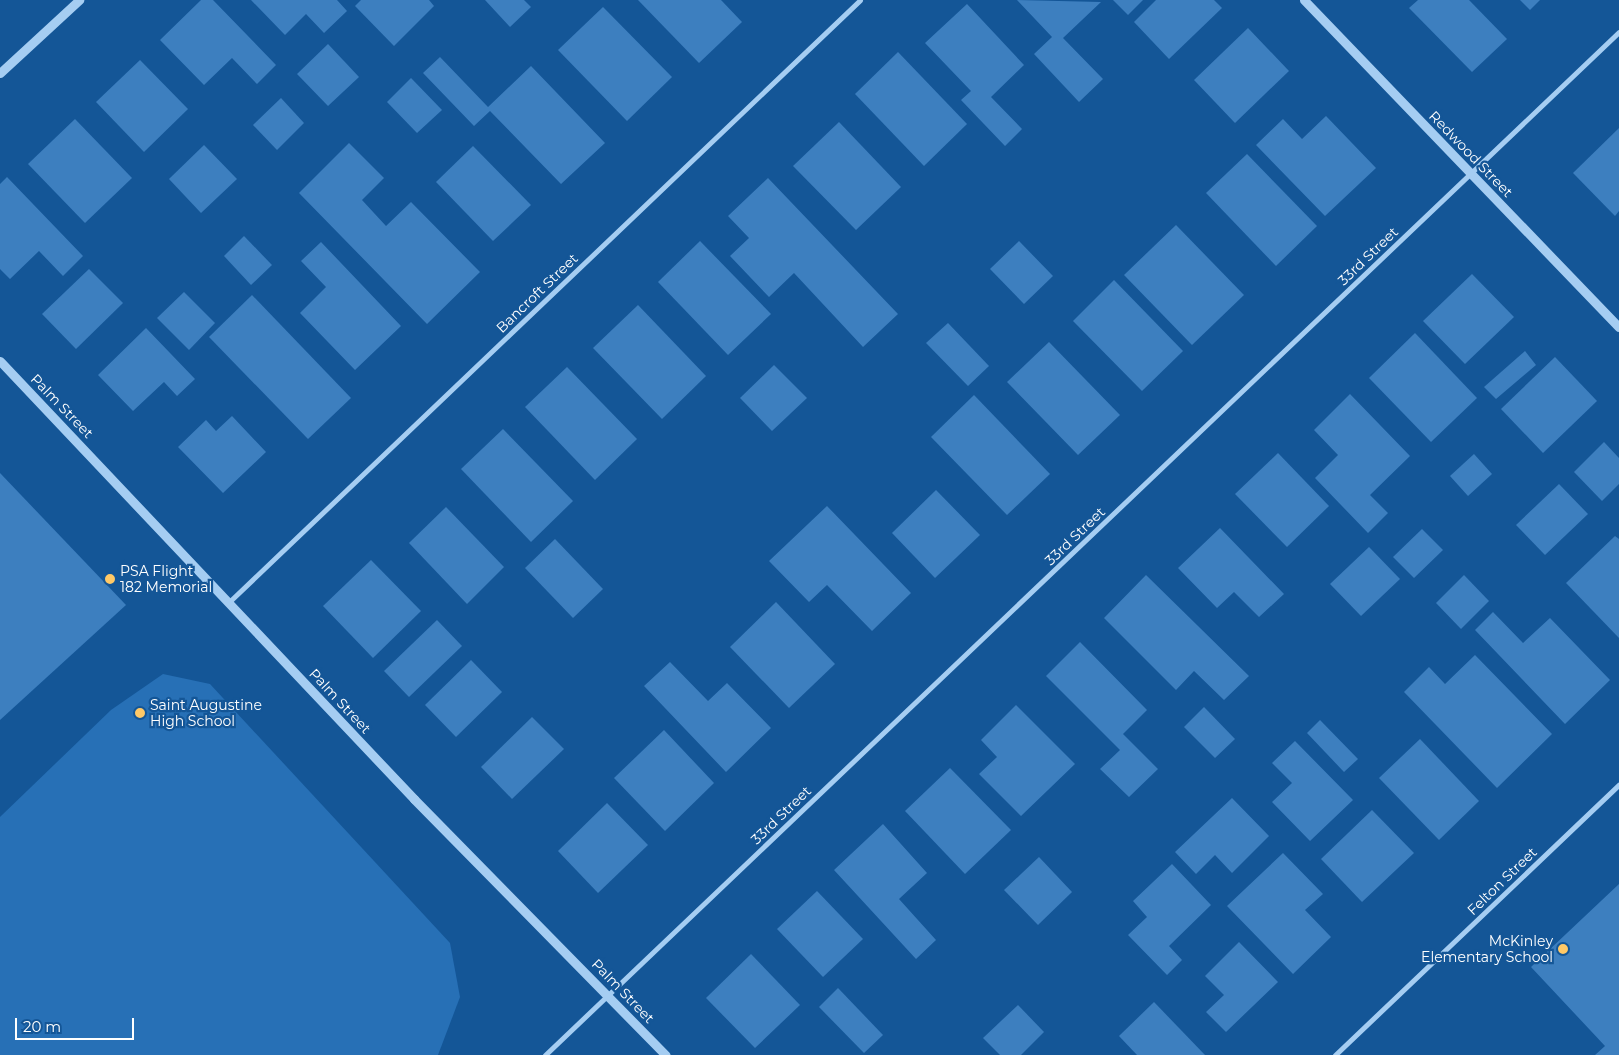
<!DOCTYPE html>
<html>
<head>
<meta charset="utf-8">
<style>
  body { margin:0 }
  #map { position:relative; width:1619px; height:1055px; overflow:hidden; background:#145697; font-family:Montserrat,sans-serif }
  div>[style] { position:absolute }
  .green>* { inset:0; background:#2770b6 }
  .building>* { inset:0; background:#3d7fbf }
  .minor>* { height:5px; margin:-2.5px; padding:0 2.5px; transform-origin:2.5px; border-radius:2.5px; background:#a5cdf2 }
  .tertiary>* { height:9px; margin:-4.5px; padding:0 4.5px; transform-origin:4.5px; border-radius:4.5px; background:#a5cdf2 }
  .dots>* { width:14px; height:14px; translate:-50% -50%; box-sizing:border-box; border:2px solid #145697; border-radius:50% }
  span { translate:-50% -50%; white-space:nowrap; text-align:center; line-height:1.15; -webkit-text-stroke:4.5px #145697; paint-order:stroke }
  .street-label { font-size:14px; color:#fff }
  .poi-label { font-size:14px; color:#fff }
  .left { translate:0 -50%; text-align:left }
  .right { translate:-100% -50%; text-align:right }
  .scale { position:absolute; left:15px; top:1018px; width:119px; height:22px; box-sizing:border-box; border:2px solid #fff; border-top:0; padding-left:6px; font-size:15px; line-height:18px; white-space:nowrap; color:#fff; -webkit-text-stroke:4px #145697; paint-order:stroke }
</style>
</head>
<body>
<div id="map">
  <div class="green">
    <i style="clip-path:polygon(163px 674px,210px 684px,450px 943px,460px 997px,438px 1055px,0 1055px,0 817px,111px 710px)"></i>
  </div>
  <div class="building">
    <i style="clip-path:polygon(201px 0,213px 0,276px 65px,257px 84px,232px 58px,204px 85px,160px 40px)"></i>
    <i style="clip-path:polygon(251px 0,337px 0,347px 11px,324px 33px,306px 14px,285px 35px)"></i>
    <i style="clip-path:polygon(361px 0,429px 0,434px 6px,394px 46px,355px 6px)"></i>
    <i style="clip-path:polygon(485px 0,524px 0,531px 7px,510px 27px)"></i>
    <i style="clip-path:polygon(638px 0,721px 0,742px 22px,699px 63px)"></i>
    <i style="clip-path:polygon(1017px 0,1101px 2px,1063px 38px,1103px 79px,1079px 102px,1034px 54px,1052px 37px)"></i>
    <i style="clip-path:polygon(1113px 0,1143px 0,1128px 15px)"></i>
    <i style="clip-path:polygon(1156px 0,1214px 0,1222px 8px,1169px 59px,1134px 22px)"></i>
    <i style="clip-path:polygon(1418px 0,1469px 0,1507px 39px,1472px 72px,1409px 8px)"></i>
    <i style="clip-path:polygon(1520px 0,1540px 0,1530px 10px)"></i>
    <i style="clip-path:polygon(967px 4px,1024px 65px,991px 97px,1022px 129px,1005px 146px,961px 100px,971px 91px,925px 43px)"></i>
    <i style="clip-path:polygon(603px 7px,672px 77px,627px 121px,558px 50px)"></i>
    <i style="clip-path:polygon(1248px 28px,1289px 71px,1235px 123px,1194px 80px)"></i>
    <i style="clip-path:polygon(328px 44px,359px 77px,328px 106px,297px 74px)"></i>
    <i style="clip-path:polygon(898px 52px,967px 124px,924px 166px,855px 94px)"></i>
    <i style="clip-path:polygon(440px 57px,488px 107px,531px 66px,605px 143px,561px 184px,490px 111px,474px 126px,423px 73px)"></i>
    <i style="clip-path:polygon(140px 60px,188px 109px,144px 152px,96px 102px)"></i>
    <i style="clip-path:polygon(411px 78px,442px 110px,417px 133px,387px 102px)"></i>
    <i style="clip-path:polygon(281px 98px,304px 123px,277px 150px,253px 125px)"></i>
    <i style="clip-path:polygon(1326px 116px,1376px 168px,1325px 216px,1256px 145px,1283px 119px,1302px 139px)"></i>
    <i style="clip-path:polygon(75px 119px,132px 178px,85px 223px,28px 164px)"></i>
    <i style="clip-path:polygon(839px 122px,901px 187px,856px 230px,793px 166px)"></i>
    <i style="clip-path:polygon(1619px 128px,1619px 211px,1615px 216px,1573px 173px)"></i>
    <i style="clip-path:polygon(349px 143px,384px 178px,362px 200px,386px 226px,411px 202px,480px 272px,427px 324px,299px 193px)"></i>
    <i style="clip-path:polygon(204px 145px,237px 179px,201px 213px,169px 179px)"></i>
    <i style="clip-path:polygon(473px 146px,531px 205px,493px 241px,436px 182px)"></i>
    <i style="clip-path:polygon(1247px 154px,1317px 226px,1276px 266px,1206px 193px)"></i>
    <i style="clip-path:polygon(7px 177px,83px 256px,63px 276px,39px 251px,10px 279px,0 269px,0 184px)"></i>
    <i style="clip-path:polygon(768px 178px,898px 314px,863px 347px,794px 273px,769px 297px,730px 256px,749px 238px,728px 216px)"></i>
    <i style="clip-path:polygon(1176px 225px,1244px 295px,1192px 345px,1124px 275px)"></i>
    <i style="clip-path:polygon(244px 236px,272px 265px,251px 285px,224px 256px)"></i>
    <i style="clip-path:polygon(700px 241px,771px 314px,728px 355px,658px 282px)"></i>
    <i style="clip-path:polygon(1019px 241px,1053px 276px,1024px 304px,990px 269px)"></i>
    <i style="clip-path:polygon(321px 242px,401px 326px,355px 370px,300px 313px,326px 287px,301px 261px)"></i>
    <i style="clip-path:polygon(89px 269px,123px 303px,76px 349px,42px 314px)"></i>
    <i style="clip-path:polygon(1472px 274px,1514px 317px,1465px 364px,1423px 321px)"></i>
    <i style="clip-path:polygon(1114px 280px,1183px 351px,1142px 391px,1073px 321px)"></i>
    <i style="clip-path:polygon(184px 292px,215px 323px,189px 350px,157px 318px)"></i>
    <i style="clip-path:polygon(252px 295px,351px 398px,308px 439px,209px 337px)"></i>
    <i style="clip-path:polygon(638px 305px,706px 376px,662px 419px,593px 348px)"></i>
    <i style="clip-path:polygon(948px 323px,989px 366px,968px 386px,926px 343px)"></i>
    <i style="clip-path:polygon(146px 328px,195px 379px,177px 396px,164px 382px,133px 411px,98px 375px)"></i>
    <i style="clip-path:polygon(1415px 333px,1477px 398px,1431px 442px,1369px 378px)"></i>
    <i style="clip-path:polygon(1049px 342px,1120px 415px,1078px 455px,1007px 382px)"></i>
    <i style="clip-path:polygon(1525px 351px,1536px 365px,1496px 399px,1484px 387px)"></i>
    <i style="clip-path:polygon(1555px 357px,1597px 401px,1543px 453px,1501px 409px)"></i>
    <i style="clip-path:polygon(774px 365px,807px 398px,772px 431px,740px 398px)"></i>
    <i style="clip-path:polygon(567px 367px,637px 439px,595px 480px,525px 407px)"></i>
    <i style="clip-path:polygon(1350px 394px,1410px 456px,1370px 495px,1388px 513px,1368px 533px,1315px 478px,1338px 455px,1314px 430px)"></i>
    <i style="clip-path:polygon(974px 395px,1050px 474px,1007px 515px,931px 437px)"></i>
    <i style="clip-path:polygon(232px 416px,266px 452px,223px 493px,178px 447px,206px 420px,216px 431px)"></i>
    <i style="clip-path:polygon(503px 429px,573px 501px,531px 542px,461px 469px)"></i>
    <i style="clip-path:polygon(1604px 442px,1619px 458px,1619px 484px,1602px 501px,1574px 472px)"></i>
    <i style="clip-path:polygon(1278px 453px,1329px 506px,1287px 547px,1235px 494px)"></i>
    <i style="clip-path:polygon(1474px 454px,1492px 474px,1468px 496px,1450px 476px)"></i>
    <i style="clip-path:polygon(0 473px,126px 605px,0 720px)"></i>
    <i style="clip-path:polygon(1559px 484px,1588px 514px,1545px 555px,1516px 525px)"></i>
    <i style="clip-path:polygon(936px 490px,980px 535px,935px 578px,892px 533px)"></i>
    <i style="clip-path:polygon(827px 506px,911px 593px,872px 631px,827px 585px,809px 602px,769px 561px)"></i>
    <i style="clip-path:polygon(446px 507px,504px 567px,467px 604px,409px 543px)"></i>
    <i style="clip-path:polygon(1220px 528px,1284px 594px,1259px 617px,1234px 592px,1217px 608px,1178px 568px)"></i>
    <i style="clip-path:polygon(1422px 529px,1443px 550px,1414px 578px,1393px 557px)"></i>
    <i style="clip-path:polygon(1615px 536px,1619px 539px,1619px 638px,1566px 583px)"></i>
    <i style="clip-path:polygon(555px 539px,603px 589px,573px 618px,525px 568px)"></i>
    <i style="clip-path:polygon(1369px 547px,1400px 579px,1361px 616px,1330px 584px)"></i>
    <i style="clip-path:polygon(371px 560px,421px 611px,373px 658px,323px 606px)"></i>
    <i style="clip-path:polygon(1146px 575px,1249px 676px,1224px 700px,1194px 671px,1176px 690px,1104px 618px)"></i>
    <i style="clip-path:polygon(1464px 575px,1489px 601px,1461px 629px,1436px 603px)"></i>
    <i style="clip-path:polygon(776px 602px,835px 664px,789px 708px,730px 647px)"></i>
    <i style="clip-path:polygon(1493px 612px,1523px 643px,1550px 618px,1610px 680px,1565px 724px,1475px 630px)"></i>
    <i style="clip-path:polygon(437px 620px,462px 646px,409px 697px,384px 671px)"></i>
    <i style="clip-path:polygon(1080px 642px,1147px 710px,1123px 734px,1158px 769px,1129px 797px,1100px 769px,1120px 750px,1046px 676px)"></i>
    <i style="clip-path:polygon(1475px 655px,1552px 734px,1497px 788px,1404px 692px,1429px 667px,1445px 684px)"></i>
    <i style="clip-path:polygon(471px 660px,502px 692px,456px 737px,425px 705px)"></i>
    <i style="clip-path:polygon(670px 662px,708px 701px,727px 683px,771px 728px,726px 772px,644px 686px)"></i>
    <i style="clip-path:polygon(1016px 705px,1075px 764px,1021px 816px,979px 774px,997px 757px,981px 740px)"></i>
    <i style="clip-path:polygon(1204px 707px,1235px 739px,1215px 758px,1184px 727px)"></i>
    <i style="clip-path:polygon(532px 717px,564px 749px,512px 799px,481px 767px)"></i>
    <i style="clip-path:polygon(1320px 720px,1358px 759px,1344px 772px,1307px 733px)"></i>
    <i style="clip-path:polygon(664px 730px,714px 783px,665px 831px,614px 778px)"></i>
    <i style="clip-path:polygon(1420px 739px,1479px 801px,1439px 840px,1379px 778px)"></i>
    <i style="clip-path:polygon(1295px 741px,1353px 800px,1310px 841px,1272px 802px,1292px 783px,1272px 763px)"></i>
    <i style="clip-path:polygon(950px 768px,1011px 830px,965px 874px,905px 811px)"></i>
    <i style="clip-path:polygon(1232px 798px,1269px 836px,1232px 873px,1215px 855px,1196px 874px,1175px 852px)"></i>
    <i style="clip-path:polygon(607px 803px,648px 845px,598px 893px,558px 851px)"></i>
    <i style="clip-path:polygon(1372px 810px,1414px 853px,1362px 902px,1321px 859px)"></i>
    <i style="clip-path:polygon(883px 824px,927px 873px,899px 899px,936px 940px,916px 959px,834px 870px)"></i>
    <i style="clip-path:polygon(1283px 853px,1323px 894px,1305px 910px,1331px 937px,1293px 974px,1227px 906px)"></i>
    <i style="clip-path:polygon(1039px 857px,1072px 892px,1038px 925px,1004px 890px)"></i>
    <i style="clip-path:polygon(1172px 864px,1211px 905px,1169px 946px,1182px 960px,1167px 975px,1128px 935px,1147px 917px,1133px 901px)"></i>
    <i style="clip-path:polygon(1619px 884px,1619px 1055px,1595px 1055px,1605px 1046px,1531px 967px)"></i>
    <i style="clip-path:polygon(817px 891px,863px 939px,823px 977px,777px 929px)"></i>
    <i style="clip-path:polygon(1239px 942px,1278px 982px,1226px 1032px,1206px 1012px,1224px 995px,1205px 976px)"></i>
    <i style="clip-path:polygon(751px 954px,800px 1005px,755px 1048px,706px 998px)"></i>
    <i style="clip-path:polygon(838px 988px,883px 1035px,864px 1053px,819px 1007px)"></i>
    <i style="clip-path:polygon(1154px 1002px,1205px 1055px,1137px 1055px,1119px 1036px)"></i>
    <i style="clip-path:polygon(1018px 1005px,1044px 1032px,1021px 1055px,1000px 1055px,983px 1038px)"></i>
  </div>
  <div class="minor">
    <i style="left:229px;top:602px;width:872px;rotate:-43.65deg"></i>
    <i style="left:545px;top:1055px;width:1483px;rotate:-43.61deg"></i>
    <i style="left:1335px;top:1055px;width:392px;rotate:-43.6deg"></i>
  </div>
  <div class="tertiary">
    <i style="left:1304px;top:0;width:454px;rotate:46.1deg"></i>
    <i style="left:0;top:73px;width:108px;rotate:-42.7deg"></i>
    <i style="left:0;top:361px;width:603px;rotate:46.61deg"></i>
    <i style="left:414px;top:799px;width:359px;rotate:45.5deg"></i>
  </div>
  <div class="dots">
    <i style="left:110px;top:579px;background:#ffc967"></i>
    <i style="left:140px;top:713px;background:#ffc967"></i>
    <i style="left:1563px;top:949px;background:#ffc967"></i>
  </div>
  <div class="street-label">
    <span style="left:1471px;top:154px;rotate:46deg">Redwood Street</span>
    <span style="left:1368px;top:256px;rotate:-44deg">33rd Street</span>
    <span style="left:537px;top:293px;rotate:-44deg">Bancroft Street</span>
    <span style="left:62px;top:406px;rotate:46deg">Palm Street</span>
    <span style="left:1075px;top:536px;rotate:-44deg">33rd Street</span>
    <span style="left:340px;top:701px;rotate:47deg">Palm Street</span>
    <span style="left:781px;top:815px;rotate:-44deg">33rd Street</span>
    <span style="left:1502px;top:881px;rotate:-44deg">Felton Street</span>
    <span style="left:623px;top:991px;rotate:46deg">Palm Street</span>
  </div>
  <div class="poi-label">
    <span class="left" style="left:120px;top:579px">PSA Flight<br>182 Memorial</span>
    <span class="left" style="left:150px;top:713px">Saint Augustine<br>High School</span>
    <span class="right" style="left:1553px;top:949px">McKinley<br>Elementary School</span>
  </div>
  <div class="scale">20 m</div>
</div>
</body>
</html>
